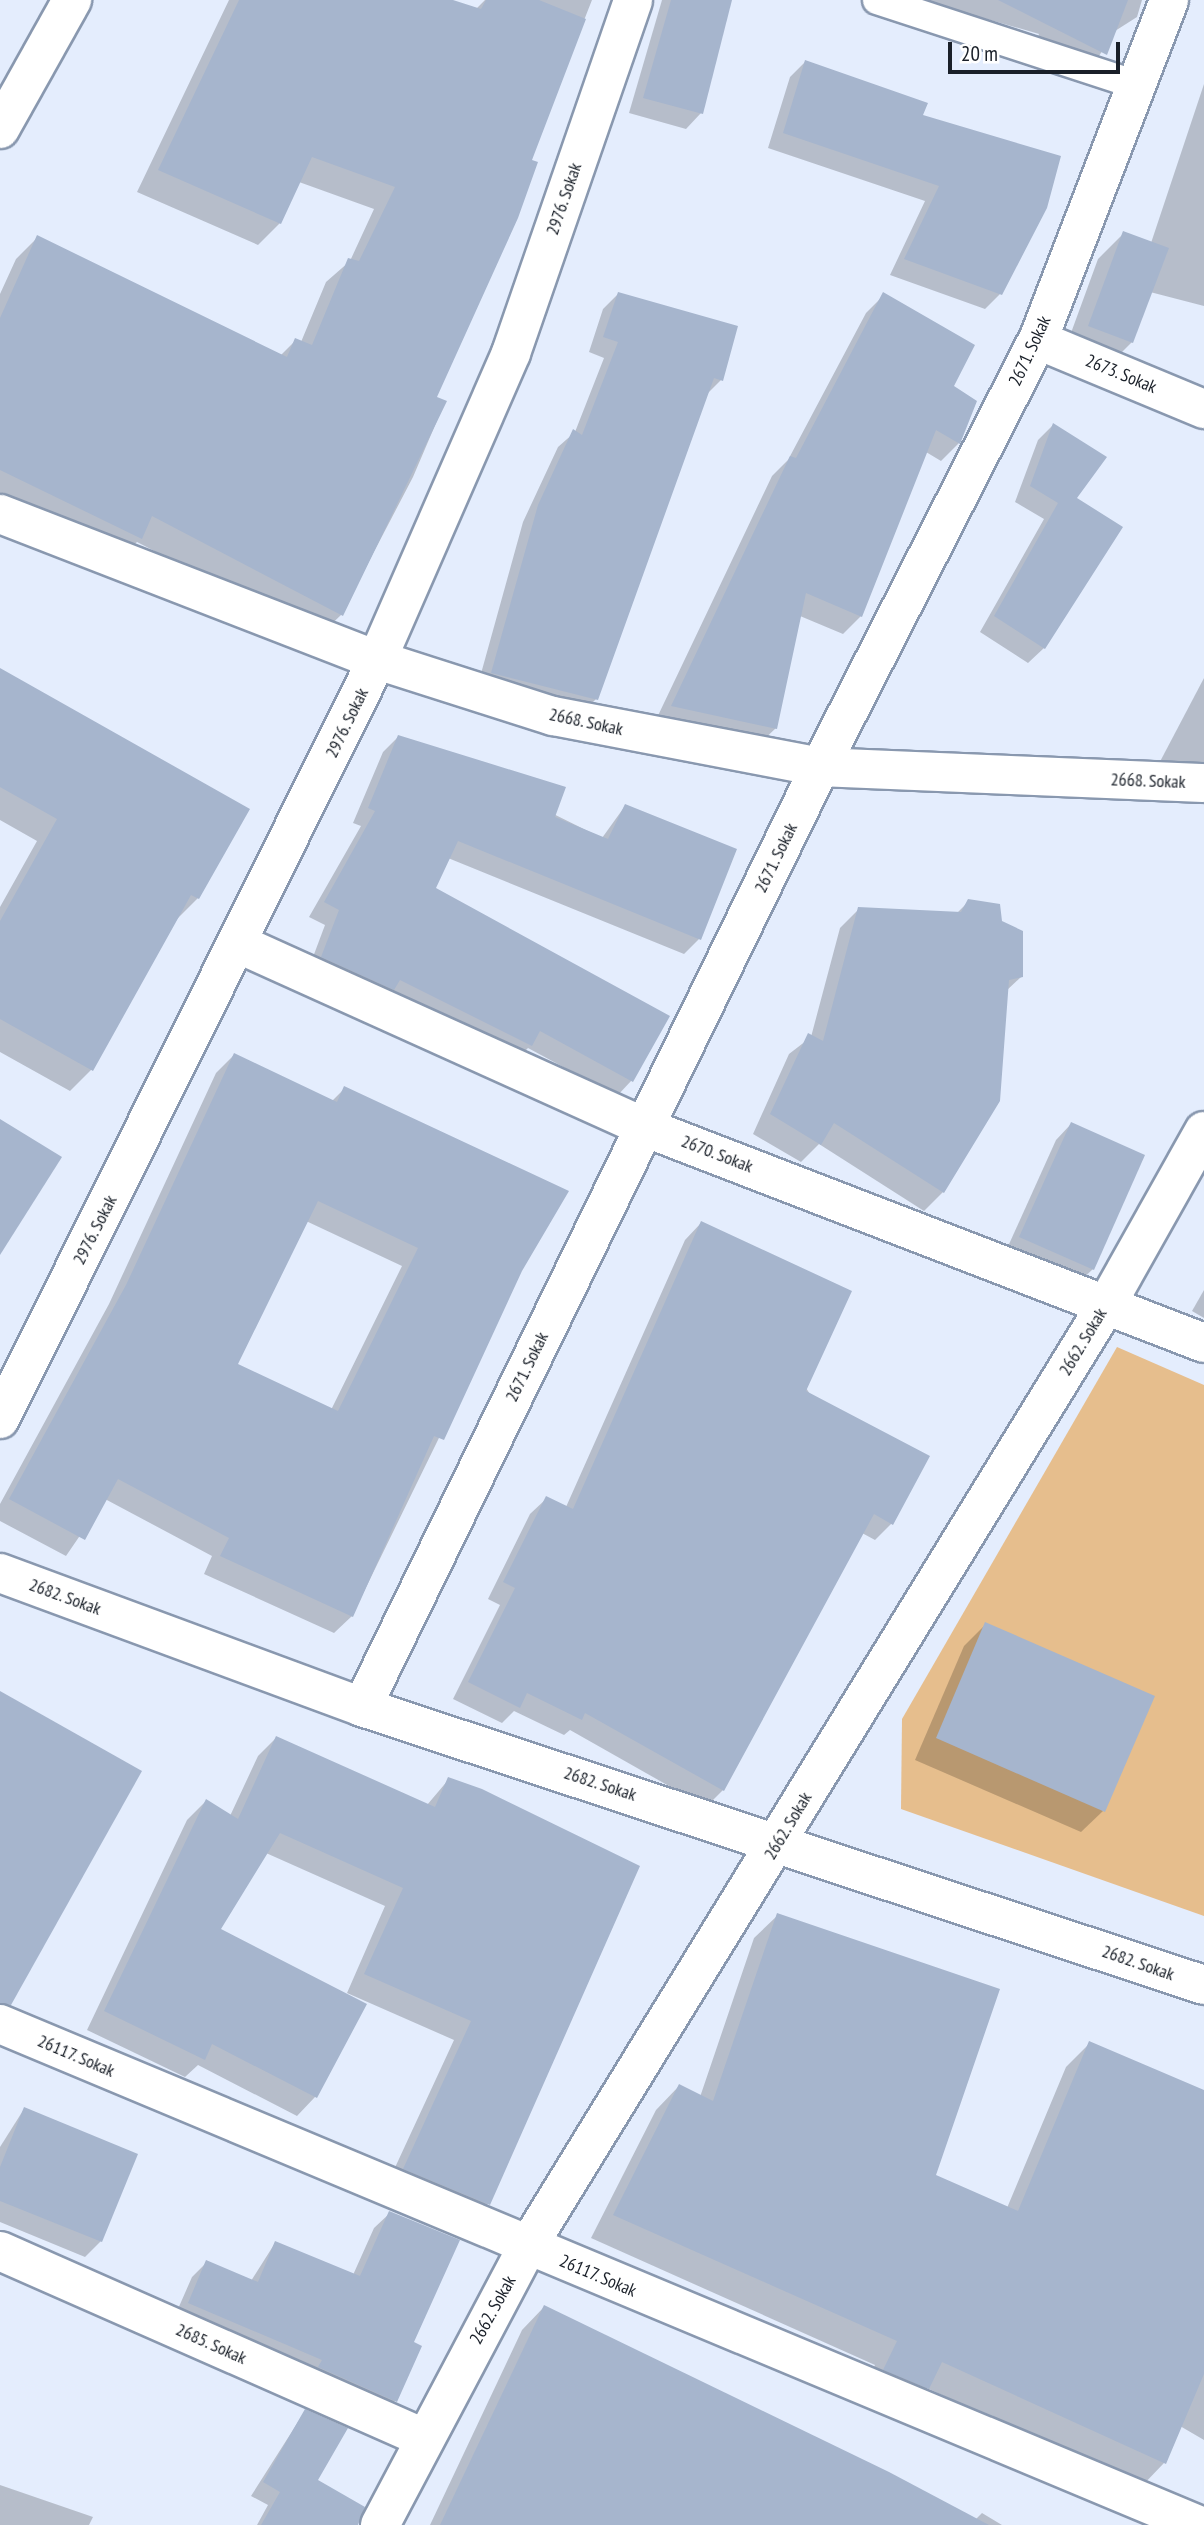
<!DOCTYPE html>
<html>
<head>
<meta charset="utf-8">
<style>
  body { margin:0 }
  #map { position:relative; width:1204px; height:2525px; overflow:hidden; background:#e4edfd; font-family:"PT Sans Narrow",sans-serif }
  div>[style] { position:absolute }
  .green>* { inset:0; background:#e6be8d }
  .shadow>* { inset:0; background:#0003 }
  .building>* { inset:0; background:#a6b5cd }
  .roads { filter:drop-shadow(2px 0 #8998af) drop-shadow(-2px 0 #8998af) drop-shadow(0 2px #8998af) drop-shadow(0 -2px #8998af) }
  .service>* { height:28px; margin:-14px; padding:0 14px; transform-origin:14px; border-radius:14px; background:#fff }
  .minor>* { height:38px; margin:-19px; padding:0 19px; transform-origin:19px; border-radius:19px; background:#fff }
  span { translate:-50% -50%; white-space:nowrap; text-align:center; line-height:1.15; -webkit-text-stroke:5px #fff; paint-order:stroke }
  .street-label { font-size:18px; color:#1a2029 }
  .scale { position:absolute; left:948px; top:42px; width:172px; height:32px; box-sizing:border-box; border:4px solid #1a2029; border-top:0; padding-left:9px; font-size:21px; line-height:24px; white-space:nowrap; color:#1a2029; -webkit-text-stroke:5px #fff; paint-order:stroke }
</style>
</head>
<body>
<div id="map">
  <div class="green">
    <i style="clip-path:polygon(1117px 1347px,1204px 1385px,1204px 1916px,901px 1809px,902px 1719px)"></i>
  </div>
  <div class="shadow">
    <i style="clip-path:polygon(229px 0,421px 0,476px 9px,485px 0,592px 0,435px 398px,445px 402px,413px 477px,341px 615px,319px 636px,137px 542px,119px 560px,0 502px,0 294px,16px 259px,38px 237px,280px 356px,296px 340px,301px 342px,326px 282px,350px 261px,374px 209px,299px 182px,280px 223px,258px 245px,137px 192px)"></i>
    <i style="clip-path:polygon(662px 0,725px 0,701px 113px,686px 129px,629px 113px)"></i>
    <i style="clip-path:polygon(921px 0,1142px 0,1137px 17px,1115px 31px,1090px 70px,1036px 42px,1039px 34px)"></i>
    <i style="clip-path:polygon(805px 62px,921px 116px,1000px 294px,985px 309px,890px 275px,925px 201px,768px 148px,790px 77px)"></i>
    <i style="clip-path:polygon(1204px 84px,1204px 306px,1150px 292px,1132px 342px,1106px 368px,1064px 352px,1098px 259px,1124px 233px,1151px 243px)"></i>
    <i style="clip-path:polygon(618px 294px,721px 380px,705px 396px,596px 699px,581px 714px,477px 688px,523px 522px,558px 447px,575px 432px,604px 358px,589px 352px,603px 309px)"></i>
    <i style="clip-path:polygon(884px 295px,952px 387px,975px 402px,959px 443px,941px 461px,926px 452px,861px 616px,843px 634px,800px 616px,776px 728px,757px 746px,654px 724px,772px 476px,788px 460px,866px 313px)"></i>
    <i style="clip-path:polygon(1053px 425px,1075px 498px,1044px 648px,1028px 663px,980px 632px,1044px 519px,1015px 502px,1038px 440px)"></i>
    <i style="clip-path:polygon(0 672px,198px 898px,177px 919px,91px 1070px,70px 1091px,0 1052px,0 907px,37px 841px,0 820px)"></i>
    <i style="clip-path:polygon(1204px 678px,1204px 788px,1154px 773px)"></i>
    <i style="clip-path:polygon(398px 737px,602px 838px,625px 806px,699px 939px,684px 954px,448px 858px,434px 889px,632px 1080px,617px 1096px,528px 1048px,515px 1061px,307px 973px,325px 925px,309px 917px,361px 826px,353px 823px,383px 752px)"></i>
    <i style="clip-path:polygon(969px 901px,1000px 922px,1021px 977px,1006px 991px,943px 1192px,924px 1211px,819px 1144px,801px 1162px,753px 1134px,789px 1054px,811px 1037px,840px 928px,859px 909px,956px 914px)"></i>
    <i style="clip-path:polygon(evenodd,234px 1055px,332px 1101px,344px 1089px,521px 1270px,352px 1616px,334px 1633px,204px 1574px,212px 1556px,105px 1499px,66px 1556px,0 1521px,0 1504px,109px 1304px,216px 1073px,234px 1055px,306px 1221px,402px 1266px,331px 1410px,236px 1365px,306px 1221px)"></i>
    <i style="clip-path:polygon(1071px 1124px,1093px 1269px,1077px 1284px,1005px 1253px,1056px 1140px)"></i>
    <i style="clip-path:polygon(701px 1223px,892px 1523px,875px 1540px,862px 1533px,723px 1790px,706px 1807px,570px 1730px,564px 1735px,514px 1711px,502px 1723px,453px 1699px,500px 1605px,488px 1599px,530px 1514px,547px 1498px,566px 1507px,685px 1240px)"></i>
    <i style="clip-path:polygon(1204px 1290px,1204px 1318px,1192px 1311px)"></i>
    <i style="clip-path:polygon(986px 1624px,1103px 1811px,1081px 1832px,915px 1760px,964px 1646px)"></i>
    <i style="clip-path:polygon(276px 1738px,427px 1805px,449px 1779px,488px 2204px,470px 2223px,386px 2187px,454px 2040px,347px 1993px,385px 1906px,266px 1853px,219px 1930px,364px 2005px,315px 2097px,297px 2116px,198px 2065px,185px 2077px,87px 2030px,187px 1820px,206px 1801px,230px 1816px,258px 1756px)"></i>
    <i style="clip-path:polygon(778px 1915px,933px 2176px,1007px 2208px,1066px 2067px,1090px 2043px,1204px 2093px,1204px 2440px,1180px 2426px,1164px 2463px,1141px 2487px,927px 2388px,904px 2411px,861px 2393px,875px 2365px,591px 2238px,656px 2110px,679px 2086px,700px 2097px,754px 1938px)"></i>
    <i style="clip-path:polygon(24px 2109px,101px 2241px,85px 2257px,0 2222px,0 2147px)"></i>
    <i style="clip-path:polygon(390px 2213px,411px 2343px,395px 2401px,380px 2416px,174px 2318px,192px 2277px,207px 2262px,251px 2281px,275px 2243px,353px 2275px,374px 2228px)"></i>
    <i style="clip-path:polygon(544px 2307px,975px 2520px,982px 2513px,1002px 2525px,430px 2525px,522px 2330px)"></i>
    <i style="clip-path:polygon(305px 2411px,316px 2481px,333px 2525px,257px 2525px,268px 2505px,251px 2496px)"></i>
    <i style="clip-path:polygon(0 2485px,93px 2517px,89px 2525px,0 2525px)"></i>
  </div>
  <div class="building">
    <i style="clip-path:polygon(239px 0,453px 0,481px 9px,486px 0,539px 0,586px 19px,532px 160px,538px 162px,518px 218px,437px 397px,447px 401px,343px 616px,152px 516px,142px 539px,0 470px,0 318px,37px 235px,287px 357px,295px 338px,312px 345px,348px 258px,359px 261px,395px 187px,312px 157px,281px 224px,158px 170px)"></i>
    <i style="clip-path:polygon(671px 0,732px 0,703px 114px,643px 98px)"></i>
    <i style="clip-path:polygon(998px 0,1128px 0,1107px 55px)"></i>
    <i style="clip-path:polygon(805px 60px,928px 103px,923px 115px,1061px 156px,1047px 208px,1002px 295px,904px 259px,939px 186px,783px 133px)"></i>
    <i style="clip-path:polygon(1123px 231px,1169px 248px,1133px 343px,1088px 326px)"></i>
    <i style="clip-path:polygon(618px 292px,738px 326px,723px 381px,714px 378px,598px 700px,491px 673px,538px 505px,573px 429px,582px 435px,618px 342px,603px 337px)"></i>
    <i style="clip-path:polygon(883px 292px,975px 345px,954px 386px,977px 401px,960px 444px,936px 430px,862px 617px,806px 593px,777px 729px,671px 706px,790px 456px,796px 458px)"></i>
    <i style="clip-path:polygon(1053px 423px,1107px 457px,1077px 498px,1123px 527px,1045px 649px,994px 616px,1058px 503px,1030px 486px)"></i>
    <i style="clip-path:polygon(0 668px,250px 809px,199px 899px,191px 895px,93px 1071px,0 1019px,0 921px,57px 819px,0 787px)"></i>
    <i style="clip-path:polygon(398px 735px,566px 787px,555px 817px,608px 839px,625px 804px,737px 849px,701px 940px,458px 841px,436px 888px,670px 1016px,633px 1082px,540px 1031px,532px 1046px,400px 980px,394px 990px,321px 957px,339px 910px,324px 902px,375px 811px,368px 808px)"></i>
    <i style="clip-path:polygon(968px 899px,1000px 904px,1002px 921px,1023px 931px,1023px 977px,1009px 980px,1000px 1101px,944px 1193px,834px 1123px,821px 1145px,770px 1114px,808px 1033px,823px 1041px,858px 907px,961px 912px)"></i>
    <i style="clip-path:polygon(evenodd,234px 1053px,337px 1102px,344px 1086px,569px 1191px,522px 1271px,444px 1440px,434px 1436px,353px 1617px,220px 1556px,229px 1538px,118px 1479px,85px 1540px,9px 1499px,126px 1285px,234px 1053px,318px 1201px,418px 1248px,338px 1411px,238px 1364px,318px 1201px)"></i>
    <i style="clip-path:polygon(0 1119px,62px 1157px,0 1255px)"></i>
    <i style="clip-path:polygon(1071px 1122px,1145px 1155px,1094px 1270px,1019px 1237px)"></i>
    <i style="clip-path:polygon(701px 1221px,852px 1291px,806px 1391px,930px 1456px,893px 1525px,874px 1514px,724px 1791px,585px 1713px,582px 1720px,527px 1693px,520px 1708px,468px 1682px,515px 1588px,503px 1582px,546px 1496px,573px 1509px)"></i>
    <i style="clip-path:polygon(985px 1622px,1155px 1696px,1105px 1812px,936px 1738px)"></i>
    <i style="clip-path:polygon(0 1691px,142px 1771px,11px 2005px,0 2003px)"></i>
    <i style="clip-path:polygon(276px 1736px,435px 1807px,448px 1777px,482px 1789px,640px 1866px,490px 2205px,403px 2169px,471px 2021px,364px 1974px,403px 1888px,280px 1833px,221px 1929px,367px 2004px,317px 2098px,212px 2044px,205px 2060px,104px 2011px,206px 1799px,238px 1819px)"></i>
    <i style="clip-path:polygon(777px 1913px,1000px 1989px,936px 2175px,1018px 2211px,1089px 2041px,1204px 2090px,1204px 2374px,1166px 2464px,942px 2362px,929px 2389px,883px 2370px,897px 2341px,613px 2215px,679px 2084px,713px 2101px)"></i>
    <i style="clip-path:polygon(24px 2107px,138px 2154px,102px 2242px,0 2201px,0 2167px)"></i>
    <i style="clip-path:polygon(389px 2211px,460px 2240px,414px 2342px,422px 2346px,397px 2402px,318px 2367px,322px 2360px,188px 2303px,206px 2260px,258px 2282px,275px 2241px,360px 2276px)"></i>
    <i style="clip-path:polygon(544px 2305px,889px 2472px,989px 2525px,440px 2525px)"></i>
    <i style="clip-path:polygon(305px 2409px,348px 2428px,318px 2480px,365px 2507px,358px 2525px,261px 2525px,280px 2492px,263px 2482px)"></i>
  </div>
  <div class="roads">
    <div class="service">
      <i style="left:877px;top:0;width:274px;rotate:18.1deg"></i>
    </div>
    <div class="minor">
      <i style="left:0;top:129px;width:148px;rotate:-60.8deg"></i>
      <i style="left:1038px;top:340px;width:180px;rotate:22.6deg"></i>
      <i style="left:0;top:514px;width:404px;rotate:21.2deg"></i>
      <i style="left:377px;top:660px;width:185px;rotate:17.7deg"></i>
      <i style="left:553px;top:716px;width:272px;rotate:10.8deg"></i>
      <i style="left:820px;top:767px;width:384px;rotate:2.4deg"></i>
      <i style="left:239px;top:944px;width:444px;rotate:24.3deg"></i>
      <i style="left:644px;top:1127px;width:600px;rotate:21.09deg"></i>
      <i style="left:0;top:1419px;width:847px;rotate:-63.59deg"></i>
      <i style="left:377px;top:660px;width:335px;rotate:-66.4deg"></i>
      <i style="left:511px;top:353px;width:373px;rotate:-70.9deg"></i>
      <i style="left:0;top:1573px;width:386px;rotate:20.3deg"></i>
      <i style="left:362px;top:1707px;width:887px;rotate:18.27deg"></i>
      <i style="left:362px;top:1707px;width:1046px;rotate:-64.02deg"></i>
      <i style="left:820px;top:767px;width:479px;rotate:-63deg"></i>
      <i style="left:1038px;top:340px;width:364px;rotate:-68.9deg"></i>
      <i style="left:0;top:2024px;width:1299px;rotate:22.69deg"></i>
      <i style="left:0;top:2251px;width:461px;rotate:23.8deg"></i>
      <i style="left:380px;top:2525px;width:316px;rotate:-62.1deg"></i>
      <i style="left:528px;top:2246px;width:1108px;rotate:-58.43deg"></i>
      <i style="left:1108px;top:1302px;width:196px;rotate:-60.7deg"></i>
    </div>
  </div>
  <div class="street-label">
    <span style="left:564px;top:199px;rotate:-71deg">2976. Sokak</span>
    <span style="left:1030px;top:351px;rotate:-65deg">2671. Sokak</span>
    <span style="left:1121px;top:374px;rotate:22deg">2673. Sokak</span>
    <span style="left:586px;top:722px;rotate:12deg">2668. Sokak</span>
    <span style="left:347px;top:723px;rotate:-64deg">2976. Sokak</span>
    <span style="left:1148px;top:781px;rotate:2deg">2668. Sokak</span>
    <span style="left:776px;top:858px;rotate:-64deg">2671. Sokak</span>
    <span style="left:717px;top:1154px;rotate:21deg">2670. Sokak</span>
    <span style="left:95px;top:1230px;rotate:-63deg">2976. Sokak</span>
    <span style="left:1083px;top:1342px;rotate:-59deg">2662. Sokak</span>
    <span style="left:527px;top:1367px;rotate:-64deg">2671. Sokak</span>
    <span style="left:65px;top:1597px;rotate:20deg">2682. Sokak</span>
    <span style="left:600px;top:1784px;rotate:18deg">2682. Sokak</span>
    <span style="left:788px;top:1826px;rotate:-59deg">2662. Sokak</span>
    <span style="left:1138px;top:1963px;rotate:19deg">2682. Sokak</span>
    <span style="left:76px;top:2056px;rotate:23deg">26117. Sokak</span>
    <span style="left:598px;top:2276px;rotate:23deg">26117. Sokak</span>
    <span style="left:493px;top:2310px;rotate:-61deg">2662. Sokak</span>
    <span style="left:211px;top:2344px;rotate:24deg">2685. Sokak</span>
  </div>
  <div class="scale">20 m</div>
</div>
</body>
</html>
